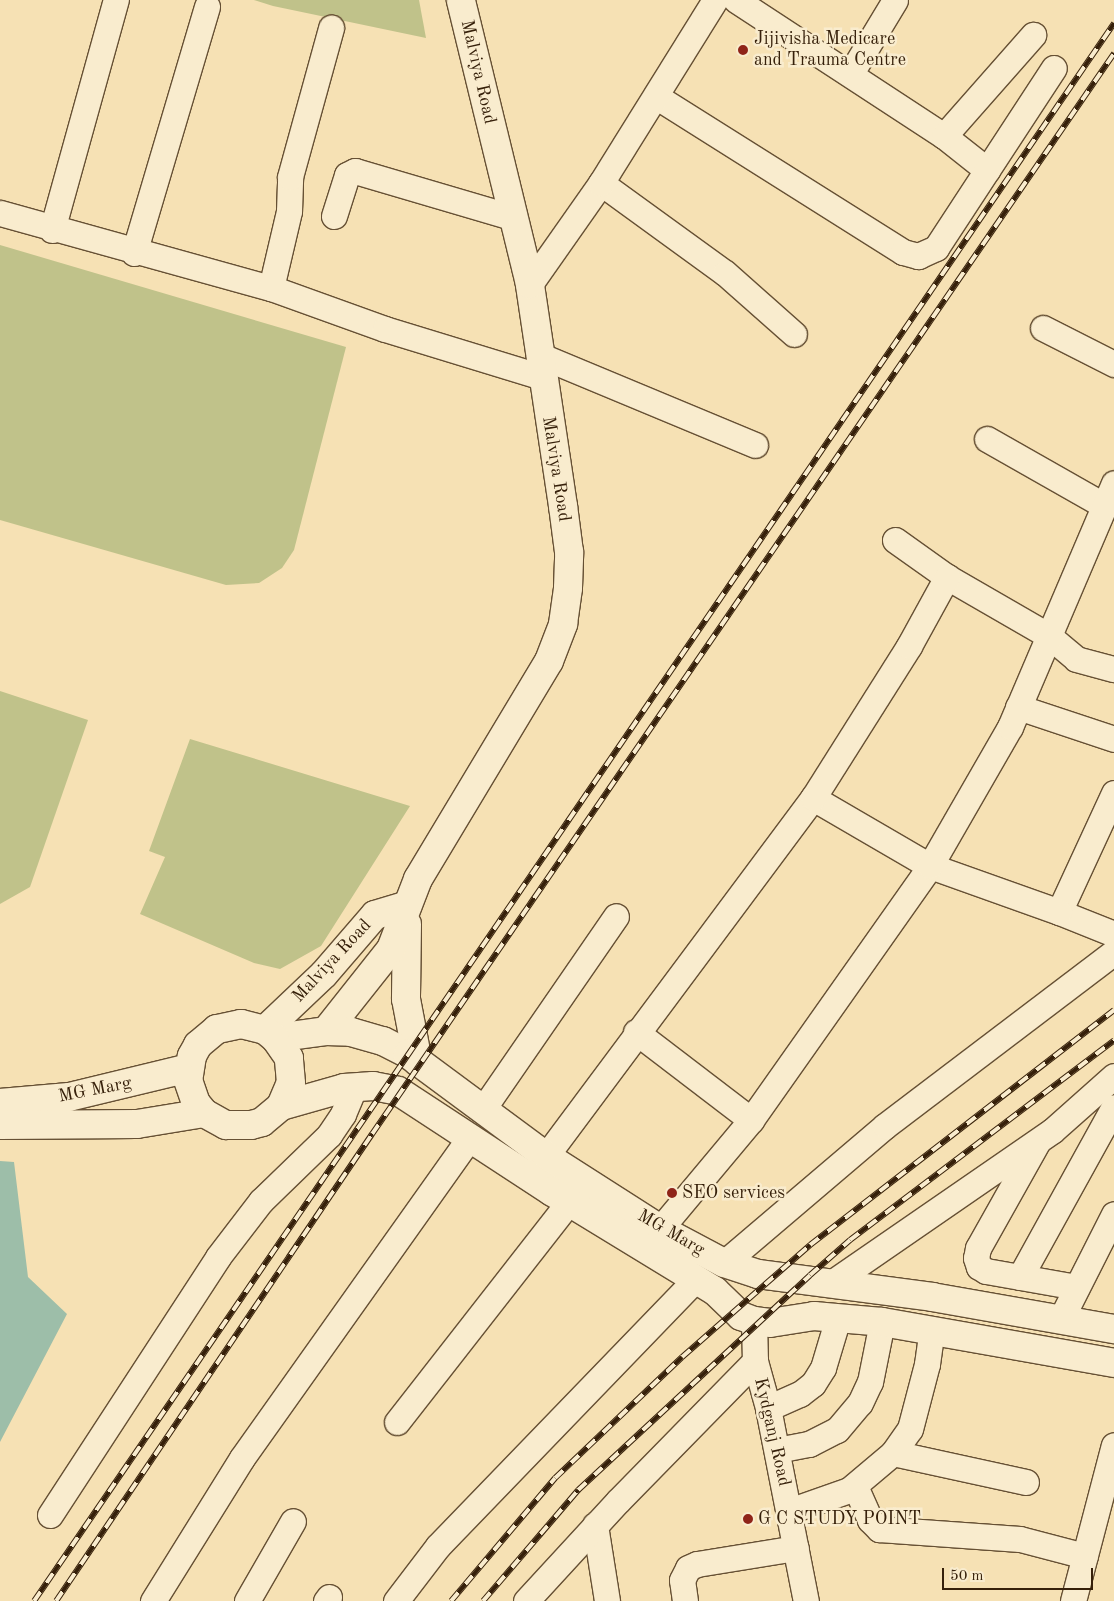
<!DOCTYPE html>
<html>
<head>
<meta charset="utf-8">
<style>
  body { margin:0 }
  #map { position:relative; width:1114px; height:1601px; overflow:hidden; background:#f6e1b4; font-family:"Old Standard TT",serif }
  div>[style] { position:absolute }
  .green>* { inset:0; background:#c0c28a }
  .water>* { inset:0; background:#9dbea9 }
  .roads { filter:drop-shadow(1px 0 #665034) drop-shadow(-1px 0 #665034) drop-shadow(0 1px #665034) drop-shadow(0 -1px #665034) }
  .minor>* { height:25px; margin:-12.5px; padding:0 12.5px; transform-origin:12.5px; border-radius:12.5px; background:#f9ecce }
  .tertiary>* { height:28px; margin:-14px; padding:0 14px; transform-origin:14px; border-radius:14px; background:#f9ecce }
  .secondary>* { height:28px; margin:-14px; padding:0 14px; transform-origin:14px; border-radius:14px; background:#f9ecce }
  .rail>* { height:5.5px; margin-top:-2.75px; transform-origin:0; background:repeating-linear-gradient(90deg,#f9ecce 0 11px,#36200a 0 22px); box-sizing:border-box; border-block:1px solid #36200a }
  .dots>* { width:14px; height:14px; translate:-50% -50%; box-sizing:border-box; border:2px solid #f9ecce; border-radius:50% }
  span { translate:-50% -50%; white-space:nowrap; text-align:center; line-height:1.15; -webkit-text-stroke:5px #f9ecce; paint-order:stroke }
  .poi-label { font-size:18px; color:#36200a }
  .left { translate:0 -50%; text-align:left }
  .street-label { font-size:18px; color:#36200a }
  .scale { position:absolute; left:942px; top:1568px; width:151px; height:22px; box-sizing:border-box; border:2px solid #36200a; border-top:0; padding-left:6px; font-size:15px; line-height:18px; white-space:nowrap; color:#36200a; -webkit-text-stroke:4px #f9ecce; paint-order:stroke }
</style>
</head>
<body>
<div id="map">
  <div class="green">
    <i style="clip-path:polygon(254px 0,419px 0,426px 38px,273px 6px)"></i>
    <i style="clip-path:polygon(0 245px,346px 347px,294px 550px,282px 568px,259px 583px,226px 585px,0 520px)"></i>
    <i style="clip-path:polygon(0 691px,88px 720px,30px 887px,0 904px)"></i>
    <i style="clip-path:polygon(190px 739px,410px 806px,321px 946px,280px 969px,254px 963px,140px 914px,165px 857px,149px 851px)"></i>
  </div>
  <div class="water">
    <i style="clip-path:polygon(0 1161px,14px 1162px,28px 1277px,67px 1314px,0 1442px)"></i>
  </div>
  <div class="roads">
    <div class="minor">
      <i style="left:736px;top:0;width:249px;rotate:33.2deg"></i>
      <i style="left:944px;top:136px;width:55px;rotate:38.3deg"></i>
      <i style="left:851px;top:73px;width:85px;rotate:-58.9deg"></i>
      <i style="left:657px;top:97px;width:291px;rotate:32.2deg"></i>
      <i style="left:903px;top:252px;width:16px;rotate:15deg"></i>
      <i style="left:918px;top:256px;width:20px;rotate:-24deg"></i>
      <i style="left:936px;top:248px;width:215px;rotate:-56.8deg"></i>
      <i style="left:944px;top:136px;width:135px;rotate:-48.6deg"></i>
      <i style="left:601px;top:183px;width:153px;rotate:36deg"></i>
      <i style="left:725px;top:273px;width:92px;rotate:41.5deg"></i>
      <i style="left:0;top:213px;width:281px;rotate:15.5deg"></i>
      <i style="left:271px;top:288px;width:121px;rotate:19.8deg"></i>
      <i style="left:385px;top:329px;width:164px;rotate:17deg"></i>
      <i style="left:334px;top:216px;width:43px;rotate:-72.4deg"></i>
      <i style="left:347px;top:175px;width:9px;rotate:-27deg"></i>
      <i style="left:355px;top:171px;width:163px;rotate:16.4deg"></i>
      <i style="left:52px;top:230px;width:239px;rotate:-74.5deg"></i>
      <i style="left:134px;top:253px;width:257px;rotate:-73.5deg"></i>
      <i style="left:530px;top:284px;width:123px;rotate:-54.9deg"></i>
      <i style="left:601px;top:183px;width:216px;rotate:-58.1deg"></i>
      <i style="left:271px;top:288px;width:79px;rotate:-76.8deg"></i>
      <i style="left:289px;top:211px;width:34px;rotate:-88deg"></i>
      <i style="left:290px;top:177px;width:155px;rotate:-74.6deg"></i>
      <i style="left:1043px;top:328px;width:80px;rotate:26.9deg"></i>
      <i style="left:539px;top:355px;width:234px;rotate:22.6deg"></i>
      <i style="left:987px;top:439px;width:136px;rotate:29.6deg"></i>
      <i style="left:895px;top:540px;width:64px;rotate:35.4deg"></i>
      <i style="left:947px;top:577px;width:118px;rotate:30deg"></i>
      <i style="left:1049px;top:636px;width:35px;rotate:40deg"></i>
      <i style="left:1076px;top:659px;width:39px;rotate:15deg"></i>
      <i style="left:1018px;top:707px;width:101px;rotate:18.4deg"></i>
      <i style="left:1114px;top:793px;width:131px;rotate:114.8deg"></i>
      <i style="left:1059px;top:912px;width:59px;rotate:21.8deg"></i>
      <i style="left:813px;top:798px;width:135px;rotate:30.2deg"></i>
      <i style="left:930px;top:866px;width:137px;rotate:19.6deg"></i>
      <i style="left:636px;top:1032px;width:145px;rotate:37.4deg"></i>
      <i style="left:483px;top:1109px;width:234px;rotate:-55.4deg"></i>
      <i style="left:1037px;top:1143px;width:120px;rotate:119.3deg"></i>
      <i style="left:978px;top:1248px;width:10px;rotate:101deg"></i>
      <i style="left:976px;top:1258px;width:9px;rotate:72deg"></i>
      <i style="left:979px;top:1267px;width:8px;rotate:30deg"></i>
      <i style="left:986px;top:1271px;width:92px;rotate:10deg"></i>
      <i style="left:546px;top:1156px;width:447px;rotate:-53.3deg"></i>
      <i style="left:813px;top:798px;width:180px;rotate:-57.7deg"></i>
      <i style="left:909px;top:646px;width:79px;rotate:-61.2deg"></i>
      <i style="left:660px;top:1229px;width:142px;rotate:-50.1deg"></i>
      <i style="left:751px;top:1120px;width:311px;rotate:-54.8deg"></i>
      <i style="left:930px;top:866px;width:160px;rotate:-60.1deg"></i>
      <i style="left:1010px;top:727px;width:265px;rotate:-66.9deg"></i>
      <i style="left:724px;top:1263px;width:211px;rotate:-40.4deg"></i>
      <i style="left:885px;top:1126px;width:288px;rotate:-37.2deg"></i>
      <i style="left:1020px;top:1277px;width:194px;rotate:-61.1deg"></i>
      <i style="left:830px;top:1284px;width:270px;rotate:-34.6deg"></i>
      <i style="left:1052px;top:1131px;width:83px;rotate:-41.6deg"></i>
      <i style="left:1062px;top:1317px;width:115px;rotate:-63.2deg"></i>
      <i style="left:754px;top:1321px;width:40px;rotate:88.6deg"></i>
      <i style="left:755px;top:1361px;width:49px;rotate:74.5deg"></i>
      <i style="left:768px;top:1408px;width:197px;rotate:78.9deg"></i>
      <i style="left:768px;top:1408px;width:35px;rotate:-24deg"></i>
      <i style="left:800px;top:1394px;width:16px;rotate:-38deg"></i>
      <i style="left:813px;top:1384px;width:19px;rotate:-58deg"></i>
      <i style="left:823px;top:1368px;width:52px;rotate:-73.3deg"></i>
      <i style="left:397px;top:1422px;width:279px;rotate:-52deg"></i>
      <i style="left:777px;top:1450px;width:33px;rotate:-11deg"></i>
      <i style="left:809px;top:1444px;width:31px;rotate:-27deg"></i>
      <i style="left:837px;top:1430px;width:35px;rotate:-50deg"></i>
      <i style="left:860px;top:1403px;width:23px;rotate:-65deg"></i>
      <i style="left:870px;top:1382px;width:61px;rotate:-78.7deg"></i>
      <i style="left:893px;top:1453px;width:136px;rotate:12.3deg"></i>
      <i style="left:855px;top:1486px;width:37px;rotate:66deg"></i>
      <i style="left:870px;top:1520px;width:13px;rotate:45deg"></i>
      <i style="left:879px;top:1529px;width:141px;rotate:4.1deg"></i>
      <i style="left:1020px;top:1539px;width:67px;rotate:14.7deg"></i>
      <i style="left:789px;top:1511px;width:64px;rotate:-19.3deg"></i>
      <i style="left:849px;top:1490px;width:57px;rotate:-40.1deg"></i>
      <i style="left:893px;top:1453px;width:29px;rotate:-55deg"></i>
      <i style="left:910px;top:1429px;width:67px;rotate:-75.3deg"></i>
      <i style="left:927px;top:1364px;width:35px;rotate:-82deg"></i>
      <i style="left:50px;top:1515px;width:308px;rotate:-56.9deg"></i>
      <i style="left:218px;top:1257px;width:71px;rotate:-52.5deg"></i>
      <i style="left:261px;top:1201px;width:95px;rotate:-44.1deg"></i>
      <i style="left:329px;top:1135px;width:25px;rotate:-56deg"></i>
      <i style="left:343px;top:1114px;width:28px;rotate:-67deg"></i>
      <i style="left:595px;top:1525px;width:77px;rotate:81deg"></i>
      <i style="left:153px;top:1601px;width:168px;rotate:-58.1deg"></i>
      <i style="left:242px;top:1458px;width:394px;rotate:-54.6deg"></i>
      <i style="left:247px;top:1601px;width:92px;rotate:-60.1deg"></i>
      <i style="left:326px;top:1601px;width:5px;rotate:-53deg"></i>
      <i style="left:396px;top:1601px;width:69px;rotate:-52.6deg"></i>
      <i style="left:438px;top:1546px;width:371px;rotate:-46deg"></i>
      <i style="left:526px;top:1601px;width:136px;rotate:-47.4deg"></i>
      <i style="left:618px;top:1501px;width:196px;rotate:-45.6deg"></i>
      <i style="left:685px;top:1601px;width:21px;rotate:-98deg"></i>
      <i style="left:682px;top:1580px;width:13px;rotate:-63deg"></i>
      <i style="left:688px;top:1568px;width:10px;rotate:-24deg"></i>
      <i style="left:697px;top:1564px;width:100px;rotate:-9.2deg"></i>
      <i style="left:1073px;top:1601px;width:161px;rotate:-75.3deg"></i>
    </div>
    <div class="tertiary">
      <i style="left:407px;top:924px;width:75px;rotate:90.8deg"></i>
      <i style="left:406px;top:999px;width:64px;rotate:79.2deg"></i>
      <i style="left:265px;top:1030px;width:81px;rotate:-43.5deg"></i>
      <i style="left:324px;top:974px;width:78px;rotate:-49.2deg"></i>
      <i style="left:375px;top:915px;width:34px;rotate:-17deg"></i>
      <i style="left:326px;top:1031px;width:105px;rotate:-51.6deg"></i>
      <i style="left:391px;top:949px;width:75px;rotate:-68.9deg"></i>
      <i style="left:418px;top:879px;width:254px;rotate:-59deg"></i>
      <i style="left:549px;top:661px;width:40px;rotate:-69deg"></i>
      <i style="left:563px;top:624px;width:36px;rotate:-82deg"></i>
      <i style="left:568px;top:588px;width:36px;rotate:-88deg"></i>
      <i style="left:569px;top:552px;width:46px;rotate:-97.4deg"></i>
      <i style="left:563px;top:506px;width:224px;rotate:-98.5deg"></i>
      <i style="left:530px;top:284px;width:292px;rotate:-103.7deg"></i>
    </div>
    <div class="secondary">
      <i style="left:275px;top:1038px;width:51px;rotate:-7.8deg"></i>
      <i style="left:326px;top:1031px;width:25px;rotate:2deg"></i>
      <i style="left:351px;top:1032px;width:33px;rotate:16deg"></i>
      <i style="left:383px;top:1041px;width:28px;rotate:27deg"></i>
      <i style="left:408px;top:1054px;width:172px;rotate:36.5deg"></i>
      <i style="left:546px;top:1156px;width:135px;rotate:32.6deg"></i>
      <i style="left:660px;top:1229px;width:72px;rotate:28deg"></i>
      <i style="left:724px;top:1263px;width:36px;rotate:18deg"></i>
      <i style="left:758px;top:1274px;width:176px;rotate:7.5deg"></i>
      <i style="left:932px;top:1297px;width:185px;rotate:10deg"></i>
      <i style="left:0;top:1103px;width:69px;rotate:-5deg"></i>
      <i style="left:69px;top:1097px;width:123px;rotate:-13.6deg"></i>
      <i style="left:281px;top:1106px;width:66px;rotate:-15.9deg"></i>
      <i style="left:344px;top:1088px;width:29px;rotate:-4deg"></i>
      <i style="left:373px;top:1086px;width:25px;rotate:11deg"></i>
      <i style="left:398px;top:1091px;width:183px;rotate:33.2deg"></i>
      <i style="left:551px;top:1191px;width:192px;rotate:31.4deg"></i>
      <i style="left:715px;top:1291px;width:36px;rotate:44deg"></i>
      <i style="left:741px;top:1316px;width:14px;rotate:21deg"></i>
      <i style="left:754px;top:1321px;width:16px;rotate:7deg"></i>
      <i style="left:770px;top:1323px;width:45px;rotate:-9deg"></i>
      <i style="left:814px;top:1316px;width:68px;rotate:5deg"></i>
      <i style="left:882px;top:1322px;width:236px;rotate:10deg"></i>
      <i style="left:0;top:1125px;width:137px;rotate:-0.4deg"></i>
      <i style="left:137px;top:1124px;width:68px;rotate:-9.3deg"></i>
      <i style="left:204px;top:1113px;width:25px;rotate:29deg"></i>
      <i style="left:226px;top:1125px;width:25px"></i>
      <i style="left:251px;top:1125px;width:11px;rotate:-15deg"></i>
      <i style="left:262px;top:1122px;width:25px;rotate:-40deg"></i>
      <i style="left:281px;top:1106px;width:25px;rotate:-67deg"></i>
      <i style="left:291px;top:1083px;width:25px;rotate:-95deg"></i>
      <i style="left:289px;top:1058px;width:24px;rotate:-125deg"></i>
      <i style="left:275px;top:1038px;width:13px;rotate:-141deg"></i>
      <i style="left:265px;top:1030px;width:25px;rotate:-166deg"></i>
      <i style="left:241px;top:1024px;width:25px;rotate:168deg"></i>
      <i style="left:217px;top:1029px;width:25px;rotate:140deg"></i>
      <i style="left:198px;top:1045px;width:13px;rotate:119deg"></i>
      <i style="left:192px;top:1056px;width:24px;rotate:99deg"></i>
      <i style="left:188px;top:1080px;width:24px;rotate:71deg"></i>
      <i style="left:196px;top:1103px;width:13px;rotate:51deg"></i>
    </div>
  </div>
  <div class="rail">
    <i style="left:34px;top:1601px;width:1912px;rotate:-55.61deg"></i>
    <i style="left:56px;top:1601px;width:564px;rotate:-55.92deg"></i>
    <i style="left:372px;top:1134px;width:1311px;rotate:-55.53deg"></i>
    <i style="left:451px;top:1601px;width:161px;rotate:-49.8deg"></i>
    <i style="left:555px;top:1478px;width:175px;rotate:-43.6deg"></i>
    <i style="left:682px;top:1357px;width:170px;rotate:-41.2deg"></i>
    <i style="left:810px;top:1245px;width:384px;rotate:-37.7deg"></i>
    <i style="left:483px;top:1601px;width:146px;rotate:-49.4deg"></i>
    <i style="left:578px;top:1490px;width:316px;rotate:-42.8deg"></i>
    <i style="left:810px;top:1275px;width:53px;rotate:-41.2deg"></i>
    <i style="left:850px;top:1240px;width:331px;rotate:-37.1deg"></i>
  </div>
  <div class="dots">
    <i style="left:743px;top:50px;background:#8f2418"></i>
    <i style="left:672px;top:1193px;background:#8f2418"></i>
    <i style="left:748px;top:1519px;background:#8f2418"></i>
  </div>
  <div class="poi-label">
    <span class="left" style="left:754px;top:50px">Jijivisha Medicare<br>and Trauma Centre</span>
    <span class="left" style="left:682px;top:1193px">SEO services</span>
    <span class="left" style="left:758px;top:1519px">G C STUDY POINT</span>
  </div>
  <div class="street-label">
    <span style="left:478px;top:72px;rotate:77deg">Malviya Road</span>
    <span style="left:556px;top:469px;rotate:81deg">Malviya Road</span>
    <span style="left:332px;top:961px;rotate:-47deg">Malviya Road</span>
    <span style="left:95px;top:1090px;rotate:-11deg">MG Marg</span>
    <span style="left:671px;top:1233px;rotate:30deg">MG Marg</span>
    <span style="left:772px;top:1432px;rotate:77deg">Kydganj Road</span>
  </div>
  <div class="scale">50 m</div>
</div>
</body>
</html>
